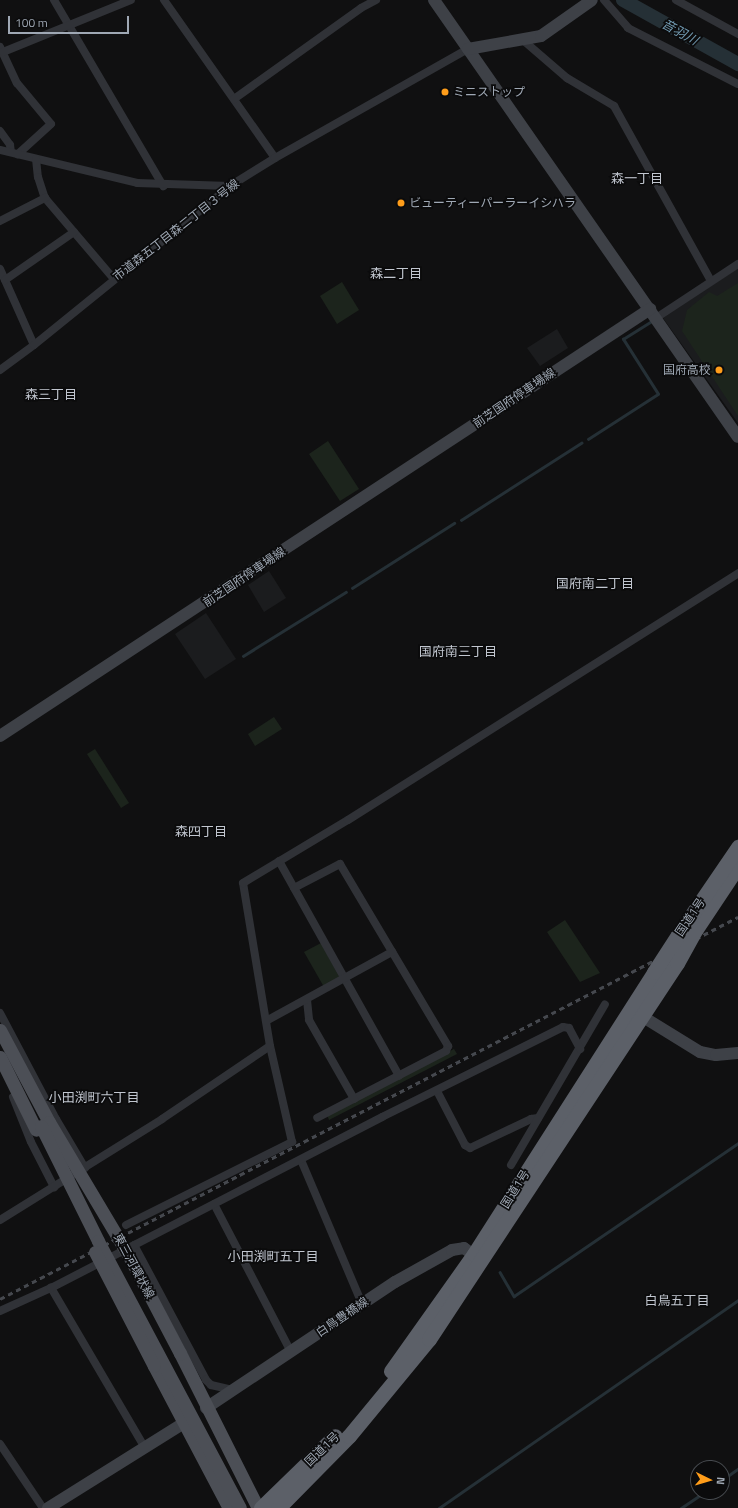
<!DOCTYPE html>
<html>
<head>
<meta charset="utf-8">
<style>
  body { margin:0 }
  #map { position:relative; width:738px; height:1508px; overflow:hidden; background:#101011; font-family:"Titillium Web","Noto Sans JP",sans-serif }
  div>[style] { position:absolute }
  .built>* { inset:0; background:#1b1c1e }
  .green>* { inset:0; background:#1c241c }
  .stream>* { height:2.5px; margin:-1.25px; padding:0 1.25px; transform-origin:1.25px; border-radius:1.25px; background:#253036 }
  .river>* { height:14px; margin:-7px; padding:0 7px; transform-origin:7px; border-radius:7px; background:#253036 }
  .street>* { height:8px; margin:-4px; padding:0 4px; transform-origin:4px; border-radius:4px; background:#303237 }
  .secondary>* { height:12px; margin:-6px; padding:0 6px; transform-origin:6px; border-radius:6px; background:#3e4147 }
  .primary>* { height:13px; margin:-6.5px; padding:0 6.5px; transform-origin:6.5px; border-radius:6.5px; background:#4c4f56 }
  .highway>* { height:15px; margin:-7.5px; padding:0 7.5px; transform-origin:7.5px; border-radius:7.5px; background:#5c6068 }
  .rail>* { height:2.5px; margin-top:-1.25px; transform-origin:0; background:repeating-linear-gradient(90deg,#45484e 0 5px,transparent 0 9px) }
  .primary-bridge>* { height:13px; margin:-6.5px; padding:0 6.5px; transform-origin:6.5px; border-radius:6.5px; background:#4c4f56 }
  .highway-bridge>* { height:15px; margin:-7.5px; padding:0 7.5px; transform-origin:7.5px; border-radius:7.5px; background:#5c6068 }
  .dots>* { width:11px; height:11px; translate:-50% -50%; box-sizing:border-box; border:2px solid #0b0b0c; border-radius:50% }
  span { translate:-50% -50%; white-space:nowrap; text-align:center; line-height:1.15; -webkit-text-stroke:3.5px #0b0b0c; paint-order:stroke }
  .poi-label { font-size:12px; color:#9fa8b4 }
  .left { translate:0 -50%; text-align:left }
  .right { translate:-100% -50%; text-align:right }
  .street-label { font-size:12px; color:#9fa8b4 }
  .water-label { font-size:13px; color:#729bb3; font-style:italic }
  .neighbourhood-label { font-size:13px; color:#c1c6cf }
  .north { position:absolute; left:690px; top:1460px; width:40px; height:40px; box-sizing:border-box; background:#0b0b0c; border:1px solid #464a4f; border-radius:50%; rotate:95deg; font-size:11px; font-weight:700; line-height:16px; text-align:center; color:#9fa8b4 }
  .north::after { content:''; display:block; margin:auto; width:14px; height:18px; background:#ff9d1a; clip-path:polygon(50% 0,100% 100%,50% 72%,0 100%) }
  .scale { position:absolute; left:8px; top:16px; width:121px; height:18px; box-sizing:border-box; border:2px solid #9fa8b4; border-top:0; padding-left:5px; font-size:12px; line-height:14px; white-space:nowrap; color:#9fa8b4; -webkit-text-stroke:3px #0b0b0c; paint-order:stroke }
</style>
</head>
<body>
<div id="map">
  <div class="built">
    <i style="clip-path:polygon(738px 268px,738px 423px,663px 318px)"></i>
    <i style="clip-path:polygon(557px 329px,568px 348px,540px 366px,527px 348px)"></i>
    <i style="clip-path:polygon(269px 571px,286px 598px,264px 612px,248px 585px)"></i>
    <i style="clip-path:polygon(206px 613px,236px 659px,205px 679px,175px 634px)"></i>
  </div>
  <div class="green">
    <i style="clip-path:polygon(342px 282px,359px 310px,337px 324px,320px 296px)"></i>
    <i style="clip-path:polygon(738px 283px,738px 416px,682px 331px,687px 310px,709px 292px,717px 296px)"></i>
    <i style="clip-path:polygon(328px 441px,359px 489px,340px 501px,309px 454px)"></i>
    <i style="clip-path:polygon(274px 717px,282px 729px,255px 746px,248px 734px)"></i>
    <i style="clip-path:polygon(95px 749px,129px 803px,121px 808px,87px 754px)"></i>
    <i style="clip-path:polygon(565px 920px,600px 973px,580px 982px,547px 932px)"></i>
    <i style="clip-path:polygon(321px 943px,340px 978px,324px 987px,304px 952px)"></i>
    <i style="clip-path:polygon(454px 1049px,457px 1054px,329px 1120px,327px 1115px)"></i>
  </div>
  <div class="stream">
    <i style="left:588px;top:439px;width:83px;rotate:-32.7deg"></i>
    <i style="left:658px;top:394px;width:65px;rotate:-122.5deg"></i>
    <i style="left:623px;top:339px;width:32px;rotate:-32deg"></i>
    <i style="left:461px;top:520px;width:143px;rotate:-32.7deg"></i>
    <i style="left:352px;top:588px;width:121px;rotate:-32.5deg"></i>
    <i style="left:243px;top:656px;width:121px;rotate:-31.9deg"></i>
    <i style="left:500px;top:1272px;width:28px;rotate:60deg"></i>
    <i style="left:514px;top:1296px;width:271px;rotate:-34.3deg"></i>
    <i style="left:722px;top:1480px;width:19px;rotate:-35deg"></i>
    <i style="left:439px;top:1508px;width:364px;rotate:-34.8deg"></i>
    <i style="left:681px;top:1508px;width:29px;rotate:-34deg"></i>
  </div>
  <div class="river">
    <i style="left:623px;top:0;width:132px;rotate:29.1deg"></i>
  </div>
  <div class="street">
    <i style="left:54px;top:0;width:216px;rotate:59.6deg"></i>
    <i style="left:164px;top:0;width:193px;rotate:54.9deg"></i>
    <i style="left:604px;top:0;width:37px;rotate:49deg"></i>
    <i style="left:628px;top:28px;width:123px;rotate:27deg"></i>
    <i style="left:676px;top:0;width:71px;rotate:28.7deg"></i>
    <i style="left:524px;top:41px;width:57px;rotate:40.7deg"></i>
    <i style="left:567px;top:78px;width:55px;rotate:30.8deg"></i>
    <i style="left:614px;top:106px;width:200px;rotate:61deg"></i>
    <i style="left:0;top:47px;width:40px;rotate:65deg"></i>
    <i style="left:17px;top:83px;width:53px;rotate:50.3deg"></i>
    <i style="left:51px;top:124px;width:45px;rotate:137.7deg"></i>
    <i style="left:3px;top:52px;width:138px;rotate:-22.1deg"></i>
    <i style="left:234px;top:99px;width:156px;rotate:-35.6deg"></i>
    <i style="left:361px;top:8px;width:17px;rotate:-28deg"></i>
    <i style="left:0;top:131px;width:17px;rotate:54deg"></i>
    <i style="left:10px;top:145px;width:7px;rotate:82deg"></i>
    <i style="left:0;top:150px;width:141px;rotate:13.5deg"></i>
    <i style="left:137px;top:183px;width:93px;rotate:1.8deg"></i>
    <i style="left:36px;top:159px;width:18px;rotate:84deg"></i>
    <i style="left:38px;top:177px;width:22px;rotate:72deg"></i>
    <i style="left:45px;top:198px;width:106px;rotate:49.6deg"></i>
    <i style="left:0;top:221px;width:51px;rotate:-27.1deg"></i>
    <i style="left:0;top:269px;width:83px;rotate:65.9deg"></i>
    <i style="left:5px;top:280px;width:84px;rotate:-34.8deg"></i>
    <i style="left:656px;top:318px;width:98px;rotate:-33.4deg"></i>
    <i style="left:0;top:370px;width:42px;rotate:-36.3deg"></i>
    <i style="left:34px;top:345px;width:252px;rotate:-39deg"></i>
    <i style="left:230px;top:186px;width:53px;rotate:-31.9deg"></i>
    <i style="left:275px;top:158px;width:222px;rotate:-29.5deg"></i>
    <i style="left:279px;top:861px;width:246px;rotate:60.8deg"></i>
    <i style="left:294px;top:888px;width:52px;rotate:-27.6deg"></i>
    <i style="left:340px;top:864px;width:212px;rotate:59.3deg"></i>
    <i style="left:448px;top:1046px;width:5px;rotate:112deg"></i>
    <i style="left:446px;top:1051px;width:145px;rotate:152.6deg"></i>
    <i style="left:307px;top:1000px;width:20px;rotate:84deg"></i>
    <i style="left:309px;top:1020px;width:91px;rotate:60.3deg"></i>
    <i style="left:0;top:1013px;width:120px;rotate:62.2deg"></i>
    <i style="left:56px;top:1119px;width:57px;rotate:59.4deg"></i>
    <i style="left:266px;top:1021px;width:144px;rotate:-28.7deg"></i>
    <i style="left:437px;top:1091px;width:61px;rotate:62.6deg"></i>
    <i style="left:465px;top:1145px;width:6px;rotate:31deg"></i>
    <i style="left:470px;top:1148px;width:68px;rotate:-25.4deg"></i>
    <i style="left:531px;top:1119px;width:7px;rotate:-8deg"></i>
    <i style="left:13px;top:1097px;width:48px;rotate:68.2deg"></i>
    <i style="left:31px;top:1142px;width:51px;rotate:62.9deg"></i>
    <i style="left:301px;top:1160px;width:156px;rotate:67deg"></i>
    <i style="left:511px;top:1165px;width:186px;rotate:-59.7deg"></i>
    <i style="left:214px;top:1204px;width:167px;rotate:62.5deg"></i>
    <i style="left:0;top:1220px;width:191px;rotate:-31.9deg"></i>
    <i style="left:162px;top:1119px;width:130px;rotate:-34.1deg"></i>
    <i style="left:126px;top:1225px;width:186px;rotate:-26.6deg"></i>
    <i style="left:292px;top:1142px;width:98px;rotate:-102.9deg"></i>
    <i style="left:270px;top:1046px;width:165px;rotate:-99.4deg"></i>
    <i style="left:243px;top:883px;width:122px;rotate:-31deg"></i>
    <i style="left:348px;top:820px;width:462px;rotate:-32.3deg"></i>
    <i style="left:134px;top:1245px;width:153px;rotate:61.9deg"></i>
    <i style="left:206px;top:1380px;width:7px;rotate:45deg"></i>
    <i style="left:211px;top:1385px;width:22px;rotate:13deg"></i>
    <i style="left:0;top:1311px;width:56px;rotate:-24.3deg"></i>
    <i style="left:0;top:1444px;width:77px;rotate:56.1deg"></i>
    <i style="left:145px;top:1448px;width:186px;rotate:-120.4deg"></i>
    <i style="left:51px;top:1288px;width:373px;rotate:-27.3deg"></i>
    <i style="left:382px;top:1117px;width:202px;rotate:-26.4deg"></i>
    <i style="left:563px;top:1027px;width:6px;rotate:9deg"></i>
    <i style="left:569px;top:1028px;width:24px;rotate:62deg"></i>
  </div>
  <div class="secondary">
    <i style="left:434px;top:0;width:532px;rotate:55.18deg"></i>
    <i style="left:468px;top:49px;width:74px;rotate:-10.1deg"></i>
    <i style="left:541px;top:36px;width:62px;rotate:-35.2deg"></i>
    <i style="left:0;top:736px;width:778px;rotate:-33.3deg"></i>
    <i style="left:635px;top:1012px;width:76px;rotate:31.6deg"></i>
    <i style="left:700px;top:1052px;width:16px;rotate:11deg"></i>
    <i style="left:716px;top:1055px;width:22px;rotate:-5deg"></i>
    <i style="left:206px;top:1408px;width:227px;rotate:-33.7deg"></i>
    <i style="left:395px;top:1282px;width:65px;rotate:-29.3deg"></i>
    <i style="left:452px;top:1250px;width:12px;rotate:-9deg"></i>
    <i style="left:464px;top:1248px;width:20px;rotate:37deg"></i>
    <i style="left:48px;top:1508px;width:160px;rotate:-32deg"></i>
  </div>
  <div class="primary">
    <i style="left:0;top:1030px;width:104px;rotate:62deg"></i>
    <i style="left:0;top:1057px;width:81px;rotate:63.7deg"></i>
    <i style="left:180px;top:1353px;width:174px;rotate:63.3deg"></i>
    <i style="left:154px;top:1366px;width:161px;rotate:62.2deg"></i>
  </div>
  <div class="highway">
    <i style="left:696px;top:929px;width:76px;rotate:-56.3deg"></i>
    <i style="left:678px;top:935px;width:107px;rotate:-55.7deg"></i>
    <i style="left:391px;top:1371px;width:143px;rotate:-54.6deg"></i>
    <i style="left:474px;top:1254px;width:335px;rotate:-57.4deg"></i>
    <i style="left:261px;top:1508px;width:103px;rotate:-44.2deg"></i>
    <i style="left:278px;top:1508px;width:101px;rotate:-45.4deg"></i>
    <i style="left:349px;top:1436px;width:126px;rotate:-50.5deg"></i>
    <i style="left:429px;top:1339px;width:450px;rotate:-56.6deg"></i>
  </div>
  <div class="rail">
    <i style="left:0;top:1299px;width:831px;rotate:-27.37deg"></i>
  </div>
  <div class="primary-bridge">
    <i style="left:49px;top:1122px;width:156px;rotate:59.2deg"></i>
    <i style="left:129px;top:1256px;width:110px;rotate:62.3deg"></i>
    <i style="left:41px;top:1126px;width:128px;rotate:63.6deg"></i>
    <i style="left:98px;top:1241px;width:302px;rotate:62deg"></i>
    <i style="left:95px;top:1252px;width:128px;rotate:62.6deg"></i>
  </div>
  <div class="highway-bridge">
    <i style="left:677px;top:963px;width:39px;rotate:-61deg"></i>
    <i style="left:654px;top:972px;width:44px;rotate:-57deg"></i>
  </div>
  <div class="dots">
    <i style="left:445px;top:92px;background:#ff9d1a"></i>
    <i style="left:401px;top:203px;background:#ff9d1a"></i>
    <i style="left:719px;top:370px;background:#ff9d1a"></i>
  </div>
  <div class="poi-label">
    <span class="left" style="left:453px;top:92px">ミニストップ</span>
    <span class="left" style="left:409px;top:203px">ビューティーパーラーイシハラ</span>
    <span class="right" style="left:711px;top:370px">国府高校</span>
  </div>
  <div class="street-label">
    <span style="left:176px;top:230px;rotate:-38deg">市道森五丁目森二丁目３号線</span>
    <span style="left:514px;top:398px;rotate:-34deg">前芝国府停車場線</span>
    <span style="left:244px;top:577px;rotate:-34deg">前芝国府停車場線</span>
    <span style="left:690px;top:917px;rotate:-56deg">国道1号</span>
    <span style="left:515px;top:1189px;rotate:-58deg">国道1号</span>
    <span style="left:134px;top:1266px;rotate:62deg">東三河環状線</span>
    <span style="left:342px;top:1317px;rotate:-34deg">白鳥豊橋線</span>
    <span style="left:322px;top:1449px;rotate:-44deg">国道1号</span>
  </div>
  <div class="water-label">
    <span style="left:680px;top:32px;rotate:29deg">音羽川</span>
  </div>
  <div class="neighbourhood-label">
    <span style="left:637px;top:178px">森一丁目</span>
    <span style="left:396px;top:273px">森二丁目</span>
    <span style="left:51px;top:394px">森三丁目</span>
    <span style="left:595px;top:583px">国府南二丁目</span>
    <span style="left:458px;top:651px">国府南三丁目</span>
    <span style="left:201px;top:831px">森四丁目</span>
    <span style="left:94px;top:1097px">小田渕町六丁目</span>
    <span style="left:273px;top:1256px">小田渕町五丁目</span>
    <span style="left:677px;top:1300px">白鳥五丁目</span>
  </div>
  <div class="north">N</div>
  <div class="scale">100 m</div>
</div>
</body>
</html>
